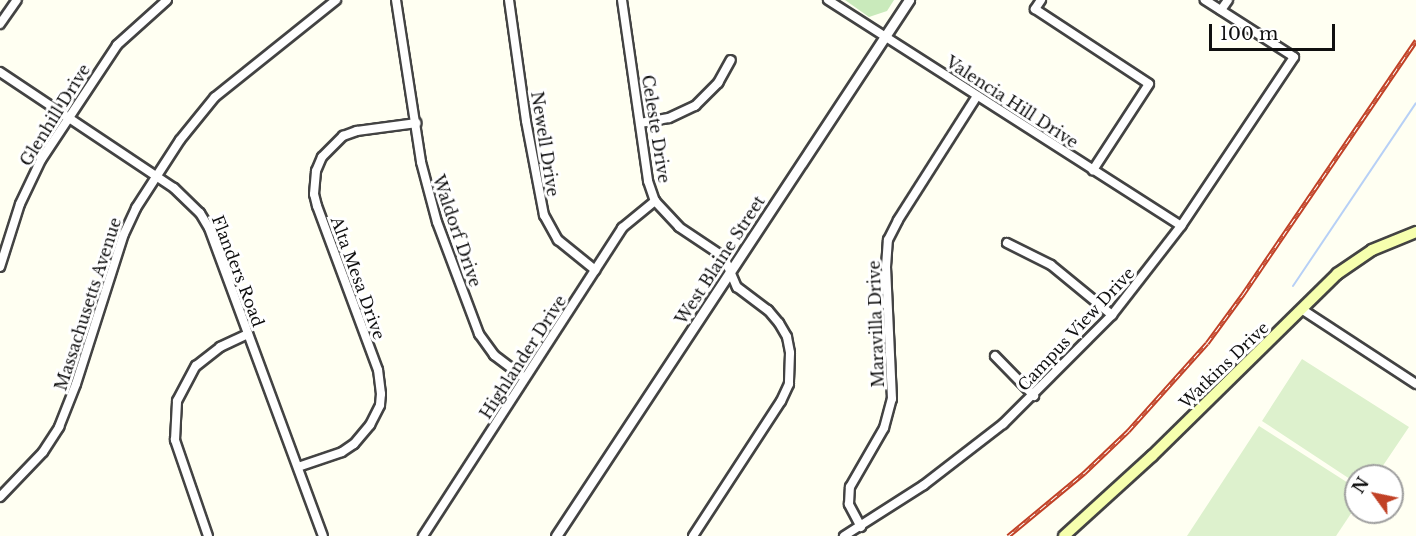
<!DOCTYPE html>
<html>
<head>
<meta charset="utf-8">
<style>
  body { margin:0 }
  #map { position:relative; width:1416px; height:536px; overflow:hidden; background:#fffff2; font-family:"Libre Baskerville",serif }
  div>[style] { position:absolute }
  .green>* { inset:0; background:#c9eabb }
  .pitch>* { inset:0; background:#ddf1cd }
  .stream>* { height:2px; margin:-1px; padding:0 1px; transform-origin:1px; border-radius:1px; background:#b7d0f6 }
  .roads { filter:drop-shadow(2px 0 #434343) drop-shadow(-2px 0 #434343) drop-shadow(0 2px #434343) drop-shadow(0 -2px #434343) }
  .minor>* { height:8px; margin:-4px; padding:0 4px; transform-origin:4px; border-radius:4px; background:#fff }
  .tertiary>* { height:9px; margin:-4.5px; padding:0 4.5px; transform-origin:4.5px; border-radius:4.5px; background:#fff }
  .secondary>* { height:10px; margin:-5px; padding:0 5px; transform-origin:5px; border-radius:5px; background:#f6ffae }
  .rail>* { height:4.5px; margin-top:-2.25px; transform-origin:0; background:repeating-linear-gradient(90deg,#fff 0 7px,#c14126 0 14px); box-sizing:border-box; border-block:2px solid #c14126 }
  span { translate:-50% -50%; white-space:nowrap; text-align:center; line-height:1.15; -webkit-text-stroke:6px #fff; paint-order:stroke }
  .street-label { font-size:16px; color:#101010 }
  .north { position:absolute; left:1344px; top:464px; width:60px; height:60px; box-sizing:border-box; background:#fff; border:2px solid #9f9f9f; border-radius:50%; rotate:303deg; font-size:16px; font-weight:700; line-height:24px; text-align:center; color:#101010 }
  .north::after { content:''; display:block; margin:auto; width:21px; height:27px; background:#c14126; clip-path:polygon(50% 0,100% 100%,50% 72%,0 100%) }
  .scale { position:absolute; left:1209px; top:24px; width:126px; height:27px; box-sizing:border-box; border:3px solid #101010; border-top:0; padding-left:8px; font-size:18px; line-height:21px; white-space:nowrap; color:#101010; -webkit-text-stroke:4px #fff; paint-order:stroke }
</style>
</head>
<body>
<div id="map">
  <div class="green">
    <i style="clip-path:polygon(845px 0,894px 0,887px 11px,869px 17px)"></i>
  </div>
  <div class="pitch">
    <i style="clip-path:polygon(1302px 359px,1409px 427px,1376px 476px,1356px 476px,1356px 483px,1262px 421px)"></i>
    <i style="clip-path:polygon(1259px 426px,1356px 488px,1356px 506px,1336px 536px,1187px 536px)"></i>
  </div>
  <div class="stream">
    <i style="left:1293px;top:286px;width:220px;rotate:-56.1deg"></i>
  </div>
  <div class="roads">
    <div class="minor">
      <i style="left:396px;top:0;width:164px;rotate:81.2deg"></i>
      <i style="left:421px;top:162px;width:62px;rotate:75.1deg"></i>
      <i style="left:437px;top:222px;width:120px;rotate:69.4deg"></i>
      <i style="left:479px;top:334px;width:26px;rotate:54deg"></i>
      <i style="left:494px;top:355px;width:38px;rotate:37deg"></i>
      <i style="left:509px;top:0;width:122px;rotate:82deg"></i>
      <i style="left:526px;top:121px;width:96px;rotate:79.2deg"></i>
      <i style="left:544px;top:215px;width:29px;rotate:61deg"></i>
      <i style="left:558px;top:240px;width:48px;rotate:39deg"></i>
      <i style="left:622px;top:0;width:183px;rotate:81.8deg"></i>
      <i style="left:648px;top:181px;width:21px;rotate:71deg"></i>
      <i style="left:655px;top:201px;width:35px;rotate:47deg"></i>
      <i style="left:679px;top:227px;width:54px;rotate:33.7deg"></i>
      <i style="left:724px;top:257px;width:33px;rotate:67deg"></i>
      <i style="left:737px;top:287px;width:39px;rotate:37deg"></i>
      <i style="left:768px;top:310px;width:17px;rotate:50deg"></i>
      <i style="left:779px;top:323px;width:16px;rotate:60deg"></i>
      <i style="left:787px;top:337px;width:16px;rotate:79deg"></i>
      <i style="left:790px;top:353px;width:31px;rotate:92deg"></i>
      <i style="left:789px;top:384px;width:19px;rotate:115deg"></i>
      <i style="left:781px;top:401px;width:161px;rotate:123.1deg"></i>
      <i style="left:828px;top:0;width:419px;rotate:32.6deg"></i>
      <i style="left:1041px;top:0;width:11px;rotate:124deg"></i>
      <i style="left:1035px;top:9px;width:136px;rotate:33.3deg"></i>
      <i style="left:1149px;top:84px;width:103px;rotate:123.1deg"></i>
      <i style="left:1221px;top:10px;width:12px;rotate:-55deg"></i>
      <i style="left:0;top:24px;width:29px;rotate:-55deg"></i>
      <i style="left:0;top:72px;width:209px;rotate:33.7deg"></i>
      <i style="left:174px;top:188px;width:36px;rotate:44deg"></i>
      <i style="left:200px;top:213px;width:17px;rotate:59deg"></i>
      <i style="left:209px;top:228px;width:328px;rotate:69.7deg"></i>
      <i style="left:640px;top:123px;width:29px;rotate:-10deg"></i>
      <i style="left:669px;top:118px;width:29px;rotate:-25deg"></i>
      <i style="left:695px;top:106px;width:33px;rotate:-45deg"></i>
      <i style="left:718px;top:83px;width:26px;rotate:-61deg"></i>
      <i style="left:1007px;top:243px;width:49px;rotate:26.6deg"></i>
      <i style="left:1051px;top:265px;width:79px;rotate:39.3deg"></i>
      <i style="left:0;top:267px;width:66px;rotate:-72.4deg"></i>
      <i style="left:20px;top:204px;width:49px;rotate:-64.5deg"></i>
      <i style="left:41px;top:160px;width:138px;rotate:-56.5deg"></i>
      <i style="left:117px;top:45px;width:67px;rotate:-42deg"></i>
      <i style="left:1303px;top:310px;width:135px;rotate:33.2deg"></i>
      <i style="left:995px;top:356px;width:56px;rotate:45.7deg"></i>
      <i style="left:298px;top:467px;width:46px;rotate:-18.8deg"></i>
      <i style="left:342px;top:452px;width:14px;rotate:-34deg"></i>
      <i style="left:354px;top:444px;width:25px;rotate:-50deg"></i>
      <i style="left:370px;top:425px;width:22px;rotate:-63deg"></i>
      <i style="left:380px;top:405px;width:11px;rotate:-85deg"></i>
      <i style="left:381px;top:394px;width:24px;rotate:-97deg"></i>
      <i style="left:378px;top:370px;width:175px;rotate:-110.4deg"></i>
      <i style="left:317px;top:206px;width:12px;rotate:-104deg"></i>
      <i style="left:314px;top:194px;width:23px;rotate:-85deg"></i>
      <i style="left:316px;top:171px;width:15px;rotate:-67deg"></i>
      <i style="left:322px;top:157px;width:30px;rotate:-45deg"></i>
      <i style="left:343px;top:136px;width:15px;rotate:-20deg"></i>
      <i style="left:357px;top:131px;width:60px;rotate:-7.7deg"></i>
      <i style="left:0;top:497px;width:62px;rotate:-46.3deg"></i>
      <i style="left:43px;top:452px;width:30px;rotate:-57deg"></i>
      <i style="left:59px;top:427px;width:46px;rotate:-68.4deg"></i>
      <i style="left:76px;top:384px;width:157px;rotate:-72.3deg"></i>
      <i style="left:124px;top:234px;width:29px;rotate:-65deg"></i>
      <i style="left:136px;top:208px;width:81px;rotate:-57.1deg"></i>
      <i style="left:180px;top:140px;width:55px;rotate:-50.9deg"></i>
      <i style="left:215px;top:97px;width:155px;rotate:-38.7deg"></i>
      <i style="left:861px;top:527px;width:26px;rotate:-118deg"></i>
      <i style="left:849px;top:504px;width:17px;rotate:-87deg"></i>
      <i style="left:850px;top:487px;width:68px;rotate:-60deg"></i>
      <i style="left:884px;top:428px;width:30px;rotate:-75deg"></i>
      <i style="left:892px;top:399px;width:132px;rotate:-92.6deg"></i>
      <i style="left:886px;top:267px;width:27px;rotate:-86deg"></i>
      <i style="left:888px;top:240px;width:22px;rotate:-63deg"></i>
      <i style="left:898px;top:220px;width:147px;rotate:-57.5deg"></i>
      <i style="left:208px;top:536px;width:102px;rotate:-109deg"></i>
      <i style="left:175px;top:440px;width:39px;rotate:-87deg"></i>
      <i style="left:177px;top:401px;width:40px;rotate:-62deg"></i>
      <i style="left:196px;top:366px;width:31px;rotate:-38deg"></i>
      <i style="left:220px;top:347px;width:31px;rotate:-25deg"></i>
      <i style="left:423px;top:536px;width:367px;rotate:-57.1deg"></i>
      <i style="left:622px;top:228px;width:43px;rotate:-39.3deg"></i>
      <i style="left:844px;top:536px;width:95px;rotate:-32.5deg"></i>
      <i style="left:924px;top:485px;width:100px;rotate:-37.7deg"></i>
      <i style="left:1003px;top:424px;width:154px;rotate:-45deg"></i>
      <i style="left:1112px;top:315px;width:113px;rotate:-52.2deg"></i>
      <i style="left:1181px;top:226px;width:203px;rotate:-56.2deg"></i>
      <i style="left:1294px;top:57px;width:106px;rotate:-147.4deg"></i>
    </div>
    <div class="tertiary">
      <i style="left:556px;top:536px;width:642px;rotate:-56.63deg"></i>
    </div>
    <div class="secondary">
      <i style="left:1064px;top:536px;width:119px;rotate:-42.3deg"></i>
      <i style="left:1152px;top:456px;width:260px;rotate:-44.5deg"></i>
      <i style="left:1337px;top:274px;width:42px;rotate:-34.4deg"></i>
      <i style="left:1372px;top:250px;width:48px;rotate:-22.2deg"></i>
    </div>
  </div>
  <div class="rail">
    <i style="left:1008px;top:536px;width:99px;rotate:-39.7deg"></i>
    <i style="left:1084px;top:473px;width:61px;rotate:-43.7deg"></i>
    <i style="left:1128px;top:431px;width:118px;rotate:-48.1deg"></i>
    <i style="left:1207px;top:343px;width:61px;rotate:-53.7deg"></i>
    <i style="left:1243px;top:294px;width:307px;rotate:-55.7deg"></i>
  </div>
  <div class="street-label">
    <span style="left:1012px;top:102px;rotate:33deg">Valencia Hill Drive</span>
    <span style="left:55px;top:115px;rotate:-58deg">Glenhill Drive</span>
    <span style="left:656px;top:129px;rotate:81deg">Celeste Drive</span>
    <span style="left:545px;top:144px;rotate:81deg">Newell Drive</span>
    <span style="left:457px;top:231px;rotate:71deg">Waldorf Drive</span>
    <span style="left:720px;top:260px;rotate:-57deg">West Blaine Street</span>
    <span style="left:238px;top:271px;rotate:69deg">Flanders Road</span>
    <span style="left:358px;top:278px;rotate:70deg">Alta Mesa Drive</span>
    <span style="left:88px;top:304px;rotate:-72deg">Massachusetts Avenue</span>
    <span style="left:876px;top:324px;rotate:-92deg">Maravilla Drive</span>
    <span style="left:1076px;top:329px;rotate:-47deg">Campus View Drive</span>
    <span style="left:523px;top:357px;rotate:-57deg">Highlander Drive</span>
    <span style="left:1224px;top:365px;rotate:-44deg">Watkins Drive</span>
  </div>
  <div class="north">N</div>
  <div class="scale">100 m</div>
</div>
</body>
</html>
